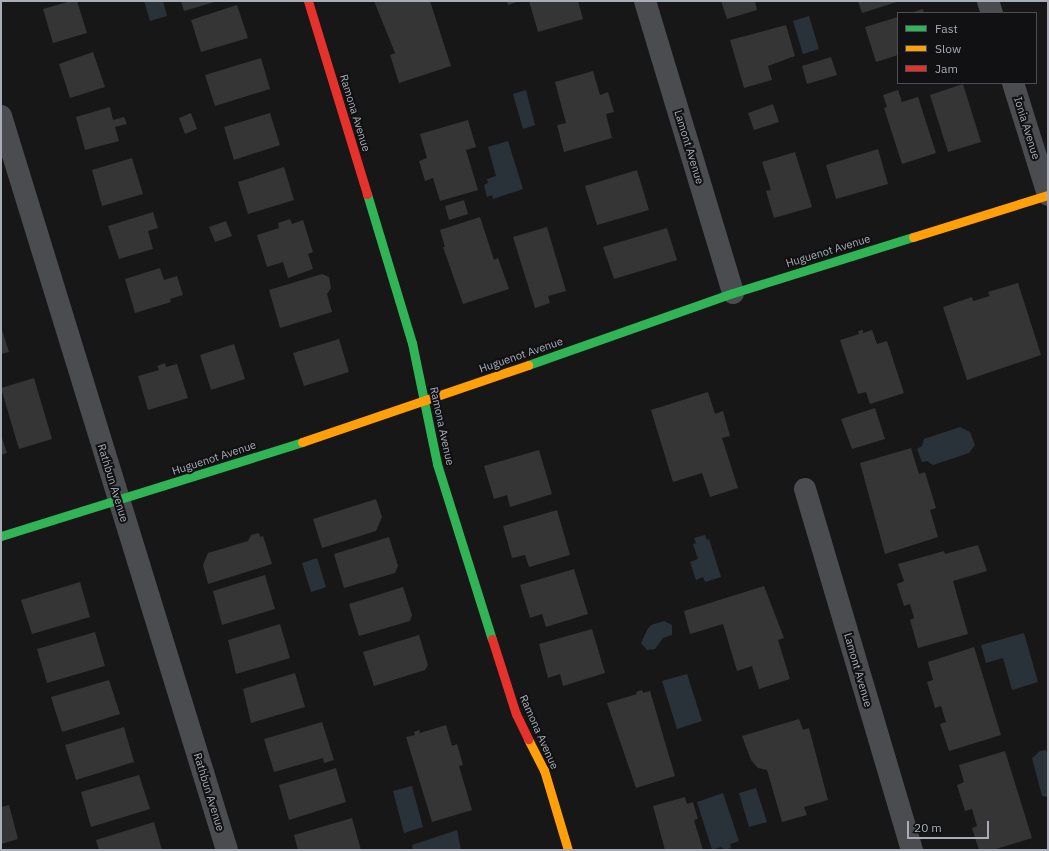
<!DOCTYPE html>
<html>
<head>
<meta charset="utf-8">
<style>
  body { margin:0 }
  #map { position:relative; width:1049px; height:851px; overflow:hidden; background:#171717; font-family:"IBM Plex Sans",sans-serif }
  div>[style] { position:absolute }
  .water>* { inset:0; background:#2a3239 }
  .building>* { inset:0; background:#353536 }
  .street>* { height:22px; margin:-11px; padding:0 11px; transform-origin:11px; border-radius:11px; background:#4b4c50 }
  .fast>* { height:9px; margin:-4.5px; padding:0 4.5px; transform-origin:4.5px; border-radius:4.5px; background:#30b455 }
  .slow>* { height:9px; margin:-4.5px; padding:0 4.5px; transform-origin:4.5px; border-radius:4.5px; background:#ff9f0a }
  .jam>* { height:9px; margin:-4.5px; padding:0 4.5px; transform-origin:4.5px; border-radius:4.5px; background:#e5322d }
  span { translate:-50% -50%; white-space:nowrap; text-align:center; line-height:1.15; -webkit-text-stroke:4px #111113; paint-order:stroke }
  .street-label { font-size:11px; color:#a8adb8 }
  .frame { position:absolute; inset:0; border:2px solid #a8adb8; pointer-events:none }
  .legend { position:absolute; left:897px; top:12px; width:140px; height:72px; box-sizing:border-box; background:#111113; border:1px solid #4d4f55; margin:0; padding:5px 7px; list-style:none; font-size:12px; color:#a8adb8 }
  .legend li { display:flex; align-items:center; gap:8px; height:20px }
  .legend b { width:20px; border:1px solid #4d4f55 }
  .scale { position:absolute; left:907px; top:821px; width:82px; height:18px; box-sizing:border-box; border:2px solid #a8adb8; border-top:0; padding-left:5px; font-size:12px; line-height:14px; white-space:nowrap; color:#a8adb8; -webkit-text-stroke:3px #111113; paint-order:stroke }
</style>
</head>
<body>
<div id="map">
  <div class="water">
    <i style="clip-path:polygon(144px 1px,163px 1px,167px 16px,150px 21px)"></i>
    <i style="clip-path:polygon(809px 16px,819px 49px,803px 54px,793px 21px)"></i>
    <i style="clip-path:polygon(526px 90px,535px 125px,523px 129px,513px 94px)"></i>
    <i style="clip-path:polygon(508px 141px,523px 189px,493px 199px,492px 195px,487px 197px,484px 185px,488px 183px,487px 179px,496px 176px,488px 147px)"></i>
    <i style="clip-path:polygon(960px 427px,970px 432px,975px 445px,969px 453px,933px 465px,927px 461px,922px 462px,917px 449px,922px 446px,924px 439px)"></i>
    <i style="clip-path:polygon(705px 535px,707px 540px,709px 539px,721px 577px,705px 582px,703px 577px,696px 580px,690px 562px,698px 559px,693px 544px,696px 543px,694px 538px)"></i>
    <i style="clip-path:polygon(317px 558px,326px 587px,311px 592px,302px 563px)"></i>
    <i style="clip-path:polygon(664px 621px,672px 625px,672px 635px,663px 638px,655px 649px,647px 650px,641px 643px,647px 630px,651px 625px)"></i>
    <i style="clip-path:polygon(1024px 633px,1038px 682px,1012px 690px,1003px 658px,986px 663px,981px 645px)"></i>
    <i style="clip-path:polygon(687px 674px,702px 721px,677px 729px,662px 681px)"></i>
    <i style="clip-path:polygon(1045px 750px,1048px 752px,1048px 797px,1042px 796px,1032px 758px,1040px 751px)"></i>
    <i style="clip-path:polygon(412px 786px,423px 827px,404px 833px,393px 791px)"></i>
    <i style="clip-path:polygon(756px 788px,767px 822px,749px 827px,739px 793px)"></i>
    <i style="clip-path:polygon(723px 793px,739px 841px,730px 844px,731px 848px,725px 850px,721px 847px,712px 850px,697px 802px)"></i>
    <i style="clip-path:polygon(457px 830px,461px 850px,413px 850px,412px 845px)"></i>
  </div>
  <div class="building">
    <i style="clip-path:polygon(71px 1px,77px 1px,87px 33px,53px 43px,43px 9px)"></i>
    <i style="clip-path:polygon(181px 1px,218px 1px,184px 11px)"></i>
    <i style="clip-path:polygon(374px 1px,430px 1px,451px 66px,399px 83px,390px 55px,395px 53px)"></i>
    <i style="clip-path:polygon(507px 1px,520px 1px,508px 5px)"></i>
    <i style="clip-path:polygon(529px 1px,578px 1px,583px 19px,538px 32px)"></i>
    <i style="clip-path:polygon(721px 1px,755px 1px,757px 10px,727px 19px)"></i>
    <i style="clip-path:polygon(858px 1px,900px 1px,862px 13px)"></i>
    <i style="clip-path:polygon(237px 5px,248px 38px,201px 52px,191px 20px)"></i>
    <i style="clip-path:polygon(923px 9px,924px 13px,910px 13px)"></i>
    <i style="clip-path:polygon(898px 17px,898px 55px,876px 62px,865px 27px)"></i>
    <i style="clip-path:polygon(786px 25px,795px 56px,768px 66px,772px 80px,744px 88px,730px 40px)"></i>
    <i style="clip-path:polygon(93px 52px,105px 87px,70px 98px,59px 64px)"></i>
    <i style="clip-path:polygon(831px 57px,837px 75px,807px 84px,802px 66px)"></i>
    <i style="clip-path:polygon(261px 58px,270px 89px,215px 106px,205px 75px)"></i>
    <i style="clip-path:polygon(593px 71px,600px 95px,608px 92px,614px 112px,606px 114px,612px 138px,564px 152px,557px 125px,566px 123px,555px 82px)"></i>
    <i style="clip-path:polygon(963px 84px,981px 142px,948px 152px,930px 95px)"></i>
    <i style="clip-path:polygon(898px 90px,902px 102px,918px 97px,936px 153px,902px 164px,884px 108px,887px 107px,883px 95px)"></i>
    <i style="clip-path:polygon(773px 104px,779px 122px,754px 130px,748px 113px)"></i>
    <i style="clip-path:polygon(110px 107px,113px 120px,124px 117px,127px 124px,115px 127px,119px 141px,85px 150px,76px 117px)"></i>
    <i style="clip-path:polygon(191px 113px,197px 129px,185px 134px,179px 118px)"></i>
    <i style="clip-path:polygon(270px 113px,280px 145px,234px 160px,224px 127px)"></i>
    <i style="clip-path:polygon(468px 120px,476px 147px,466px 150px,478px 190px,440px 201px,433px 178px,425px 181px,419px 161px,427px 158px,420px 134px)"></i>
    <i style="clip-path:polygon(878px 149px,888px 184px,836px 199px,826px 165px)"></i>
    <i style="clip-path:polygon(795px 152px,812px 207px,774px 218px,766px 191px,771px 190px,762px 162px)"></i>
    <i style="clip-path:polygon(132px 158px,143px 194px,102px 206px,92px 170px)"></i>
    <i style="clip-path:polygon(284px 167px,294px 200px,248px 214px,238px 182px)"></i>
    <i style="clip-path:polygon(637px 170px,649px 210px,597px 225px,585px 186px)"></i>
    <i style="clip-path:polygon(464px 200px,468px 214px,449px 220px,445px 206px)"></i>
    <i style="clip-path:polygon(153px 212px,158px 228px,148px 231px,153px 249px,119px 259px,108px 226px)"></i>
    <i style="clip-path:polygon(480px 217px,494px 260px,498px 258px,509px 289px,463px 304px,443px 247px,445px 247px,440px 230px)"></i>
    <i style="clip-path:polygon(290px 219px,292px 224px,303px 220px,313px 252px,308px 254px,313px 269px,288px 278px,283px 262px,267px 267px,257px 235px,279px 228px,278px 223px)"></i>
    <i style="clip-path:polygon(226px 221px,232px 236px,215px 242px,209px 227px)"></i>
    <i style="clip-path:polygon(547px 227px,566px 291px,548px 296px,550px 303px,535px 308px,513px 237px)"></i>
    <i style="clip-path:polygon(667px 228px,677px 260px,614px 279px,603px 247px)"></i>
    <i style="clip-path:polygon(160px 268px,164px 280px,177px 276px,183px 295px,170px 299px,171px 302px,135px 313px,125px 279px)"></i>
    <i style="clip-path:polygon(322px 274px,329px 277px,331px 288px,327px 294px,332px 312px,280px 328px,269px 290px)"></i>
    <i style="clip-path:polygon(1018px 283px,1041px 355px,967px 380px,943px 307px,972px 297px,973px 301px,990px 296px,988px 292px)"></i>
    <i style="clip-path:polygon(1px 327px,9px 352px,1px 354px)"></i>
    <i style="clip-path:polygon(863px 330px,863px 333px,872px 330px,877px 344px,887px 341px,904px 393px,870px 404px,866px 392px,858px 394px,840px 340px,859px 334px,858px 331px)"></i>
    <i style="clip-path:polygon(339px 339px,349px 372px,304px 386px,293px 353px)"></i>
    <i style="clip-path:polygon(234px 344px,245px 379px,211px 390px,200px 355px)"></i>
    <i style="clip-path:polygon(165px 363px,166px 367px,177px 364px,188px 398px,148px 410px,138px 376px,159px 370px,157px 366px)"></i>
    <i style="clip-path:polygon(34px 378px,52px 439px,19px 449px,1px 388px)"></i>
    <i style="clip-path:polygon(708px 392px,715px 414px,723px 411px,730px 436px,722px 438px,738px 488px,710px 497px,702px 473px,673px 482px,651px 410px)"></i>
    <i style="clip-path:polygon(875px 408px,885px 439px,852px 449px,841px 419px)"></i>
    <i style="clip-path:polygon(1px 435px,7px 453px,1px 455px)"></i>
    <i style="clip-path:polygon(911px 448px,919px 474px,925px 472px,936px 508px,930px 510px,938px 537px,885px 554px,860px 463px)"></i>
    <i style="clip-path:polygon(539px 450px,552px 494px,510px 507px,507px 495px,494px 499px,484px 466px)"></i>
    <i style="clip-path:polygon(376px 499px,382px 517px,376px 531px,322px 548px,313px 519px)"></i>
    <i style="clip-path:polygon(557px 510px,570px 555px,529px 567px,525px 555px,512px 558px,503px 526px)"></i>
    <i style="clip-path:polygon(259px 533px,260px 537px,263px 536px,272px 564px,208px 584px,203px 565px,208px 553px,248px 541px,251px 535px)"></i>
    <i style="clip-path:polygon(389px 537px,398px 566px,395px 573px,344px 588px,334px 554px)"></i>
    <i style="clip-path:polygon(978px 545px,987px 571px,953px 581px,968px 634px,918px 648px,910px 620px,914px 618px,910px 604px,904px 606px,897px 584px,904px 581px,898px 564px,944px 551px,945px 554px)"></i>
    <i style="clip-path:polygon(574px 569px,588px 614px,546px 627px,542px 614px,530px 618px,520px 585px)"></i>
    <i style="clip-path:polygon(265px 575px,275px 609px,222px 625px,213px 591px)"></i>
    <i style="clip-path:polygon(80px 582px,90px 617px,32px 634px,21px 600px)"></i>
    <i style="clip-path:polygon(764px 586px,784px 638px,778px 640px,790px 679px,759px 689px,752px 666px,737px 671px,723px 624px,690px 634px,684px 611px)"></i>
    <i style="clip-path:polygon(403px 587px,412px 615px,410px 621px,359px 636px,349px 604px)"></i>
    <i style="clip-path:polygon(280px 624px,290px 658px,236px 674px,228px 640px)"></i>
    <i style="clip-path:polygon(592px 629px,605px 673px,563px 686px,560px 674px,548px 678px,539px 644px)"></i>
    <i style="clip-path:polygon(95px 632px,105px 666px,47px 683px,37px 649px)"></i>
    <i style="clip-path:polygon(419px 635px,428px 665px,425px 670px,374px 686px,363px 652px)"></i>
    <i style="clip-path:polygon(974px 647px,1001px 735px,949px 751px,940px 724px,946px 722px,941px 706px,935px 708px,927px 682px,933px 680px,928px 662px)"></i>
    <i style="clip-path:polygon(295px 673px,305px 707px,251px 723px,243px 689px)"></i>
    <i style="clip-path:polygon(109px 680px,120px 714px,62px 732px,51px 697px)"></i>
    <i style="clip-path:polygon(642px 690px,643px 693px,650px 691px,675px 776px,636px 788px,607px 703px,637px 694px,636px 692px)"></i>
    <i style="clip-path:polygon(799px 719px,803px 730px,809px 728px,828px 800px,804px 807px,807px 815px,782px 822px,767px 770px,758px 768px,751px 760px,742px 736px)"></i>
    <i style="clip-path:polygon(322px 722px,334px 760px,324px 763px,323px 758px,274px 772px,264px 739px)"></i>
    <i style="clip-path:polygon(446px 725px,452px 746px,457px 744px,463px 765px,459px 766px,472px 810px,432px 822px,406px 737px,415px 735px,414px 732px,419px 730px,420px 733px)"></i>
    <i style="clip-path:polygon(124px 727px,134px 762px,76px 780px,65px 745px)"></i>
    <i style="clip-path:polygon(1005px 751px,1032px 838px,993px 850px,979px 850px,972px 828px,977px 826px,972px 809px,965px 811px,957px 785px,964px 782px,959px 765px)"></i>
    <i style="clip-path:polygon(336px 768px,346px 802px,289px 820px,279px 785px)"></i>
    <i style="clip-path:polygon(139px 775px,150px 809px,91px 827px,81px 792px)"></i>
    <i style="clip-path:polygon(685px 797px,687px 804px,693px 802px,698px 819px,694px 820px,703px 850px,665px 850px,653px 806px)"></i>
    <i style="clip-path:polygon(9px 805px,18px 839px,1px 844px,1px 807px)"></i>
    <i style="clip-path:polygon(352px 818px,361px 850px,298px 850px,294px 835px)"></i>
    <i style="clip-path:polygon(154px 822px,162px 850px,99px 850px,96px 840px)"></i>
  </div>
  <div class="street">
    <i style="left:645px;top:1px;width:305px;rotate:73.2deg"></i>
    <i style="left:988px;top:1px;width:13px;rotate:72deg"></i>
    <i style="left:1013px;top:83px;width:117px;rotate:72.6deg"></i>
    <i style="left:1px;top:116px;width:768px;rotate:72.89deg"></i>
    <i style="left:805px;top:489px;width:377px;rotate:73.5deg"></i>
  </div>
  <div class="fast">
    <i style="left:367px;top:194px;width:156px;rotate:73.2deg"></i>
    <i style="left:412px;top:343px;width:124px;rotate:78.3deg"></i>
    <i style="left:437px;top:464px;width:183px;rotate:72.6deg"></i>
    <i style="left:528px;top:365px;width:217px;rotate:-19.4deg"></i>
    <i style="left:733px;top:293px;width:189px;rotate:-17.3deg"></i>
    <i style="left:1px;top:536px;width:315px;rotate:-17.3deg"></i>
  </div>
  <div class="slow">
    <i style="left:913px;top:237px;width:141px;rotate:-17.3deg"></i>
    <i style="left:302px;top:442px;width:239px;rotate:-18.8deg"></i>
    <i style="left:528px;top:739px;width:35px;rotate:63deg"></i>
    <i style="left:544px;top:770px;width:84px;rotate:73.3deg"></i>
  </div>
  <div class="jam">
    <i style="left:308px;top:1px;width:202px;rotate:73deg"></i>
    <i style="left:492px;top:639px;width:79px;rotate:72.3deg"></i>
    <i style="left:516px;top:714px;width:28px;rotate:64deg"></i>
  </div>
  <div class="street-label">
    <span style="left:355px;top:113px;rotate:73deg">Ramona Avenue</span>
    <span style="left:1027px;top:128px;rotate:73deg">Ionia Avenue</span>
    <span style="left:689px;top:147px;rotate:73deg">Lamont Avenue</span>
    <span style="left:828px;top:251px;rotate:-17deg">Huguenot Avenue</span>
    <span style="left:521px;top:355px;rotate:-19deg">Huguenot Avenue</span>
    <span style="left:442px;top:426px;rotate:78deg">Ramona Avenue</span>
    <span style="left:214px;top:458px;rotate:-18deg">Huguenot Avenue</span>
    <span style="left:113px;top:483px;rotate:73deg">Rathbun Avenue</span>
    <span style="left:858px;top:670px;rotate:74deg">Lamont Avenue</span>
    <span style="left:539px;top:732px;rotate:66deg">Ramona Avenue</span>
    <span style="left:209px;top:792px;rotate:73deg">Rathbun Avenue</span>
  </div>
  <div class="frame"></div>
  <ul class="legend">
  <li><b style="height:5px;background:#30b455"></b>Fast</li>
  <li><b style="height:5px;background:#ff9f0a"></b>Slow</li>
  <li><b style="height:5px;background:#e5322d"></b>Jam</li>
  </ul>
  <div class="scale">20 m</div>
</div>
</body>
</html>
